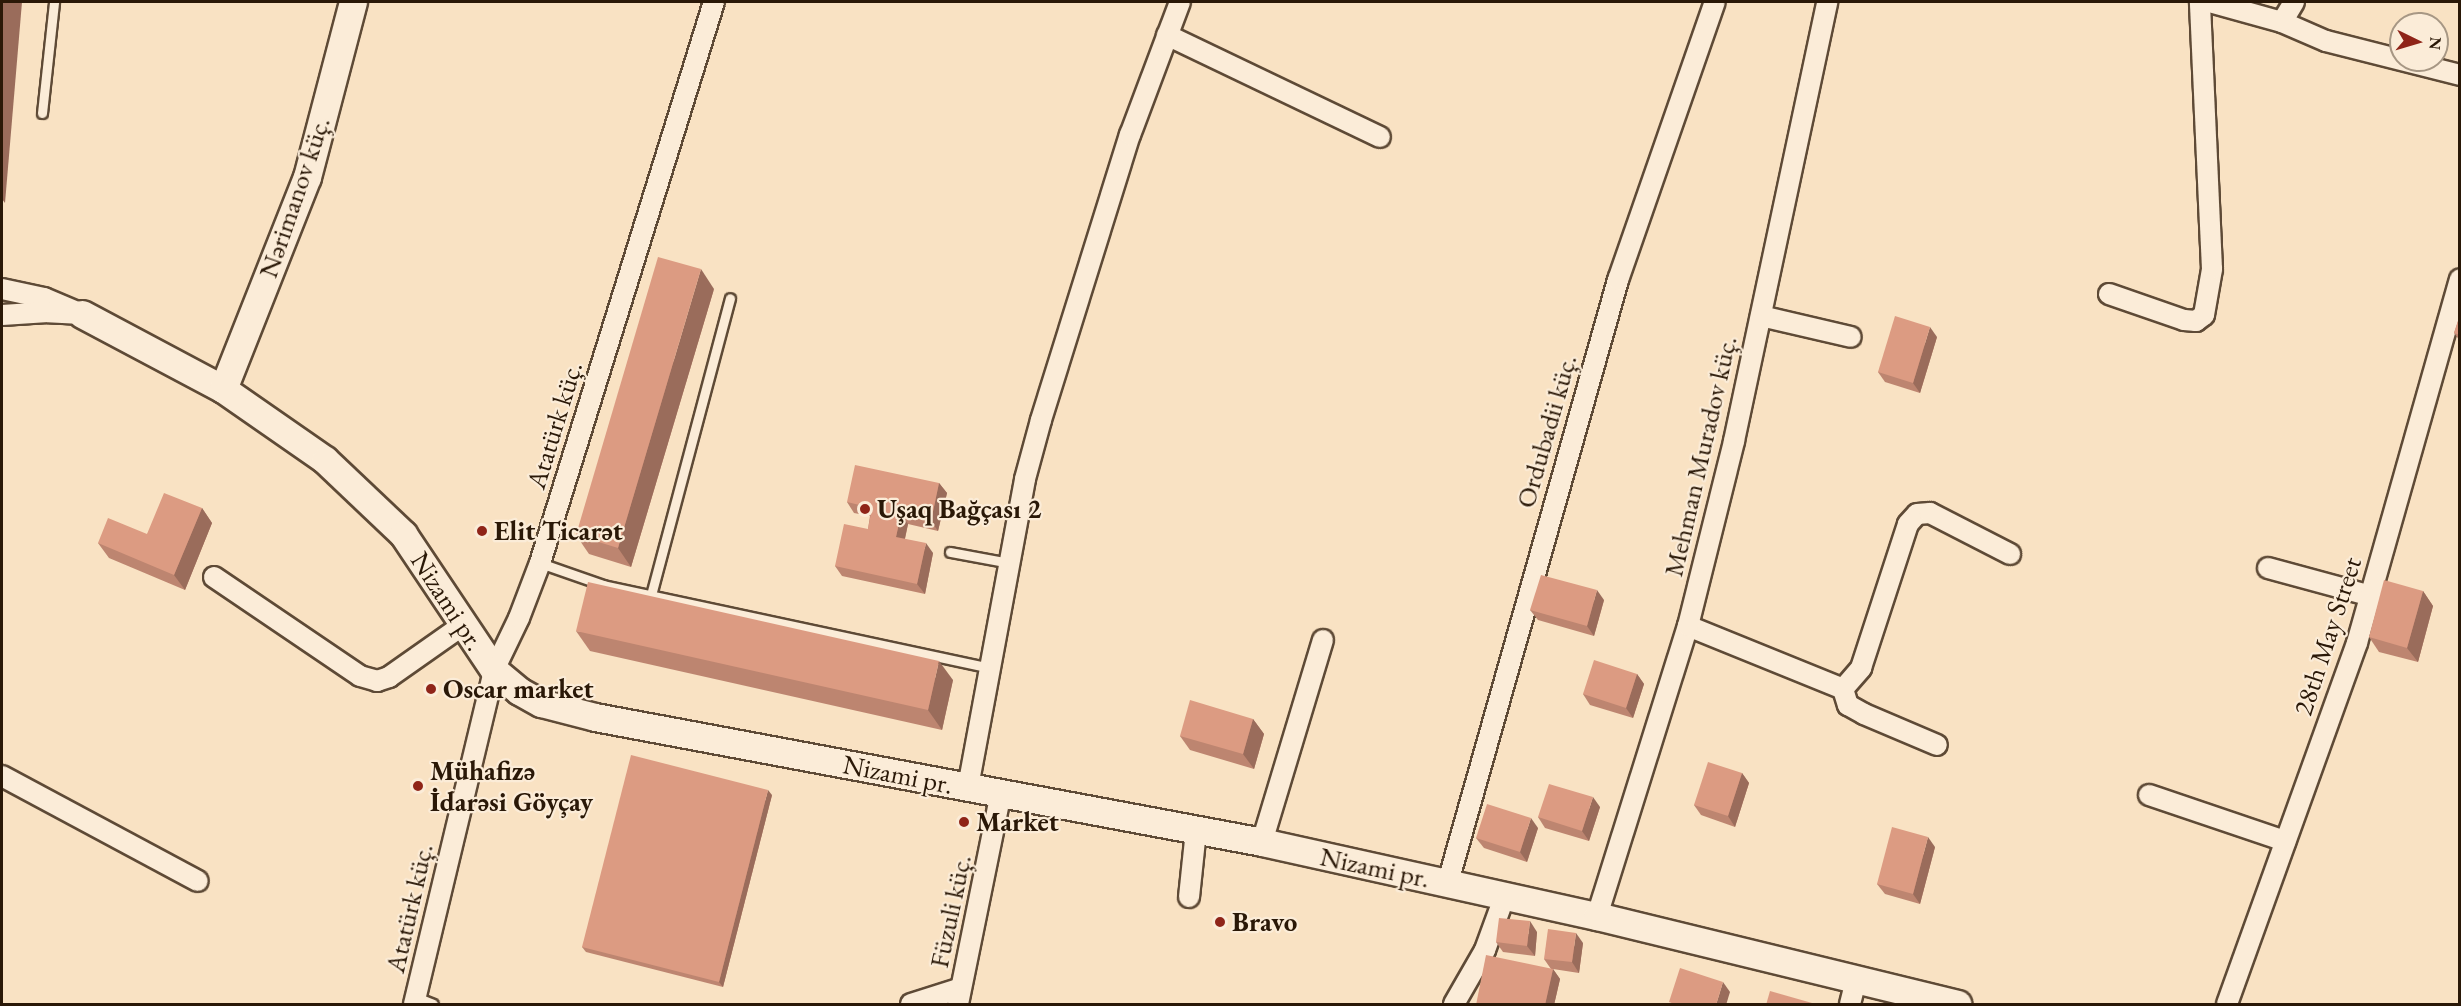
<!DOCTYPE html>
<html>
<head>
<meta charset="utf-8">
<style>
  body { margin:0 }
  #map { position:relative; width:2461px; height:1006px; overflow:hidden; background:#f9e2c3; font-family:"EB Garamond",serif }
  div>[style] { position:absolute }
  .roads { filter:drop-shadow(2px 0 #5e4a36) drop-shadow(-2px 0 #5e4a36) drop-shadow(0 2px #5e4a36) drop-shadow(0 -2px #5e4a36) }
  .lane>* { height:9px; margin:-4.5px; padding:0 4.5px; transform-origin:4.5px; border-radius:4.5px; background:#fbecd8 }
  .street>* { height:20px; margin:-10px; padding:0 10px; transform-origin:10px; border-radius:10px; background:#fbecd8 }
  .secondary>* { height:27px; margin:-13.5px; padding:0 13.5px; transform-origin:13.5px; border-radius:13.5px; background:#fbecd8 }
  .wall>* { inset:0; background:#bd8570 }
  .shaded-wall>* { inset:0; background:#9a6c5b }
  .building>* { inset:0; background:#dc9b82 }
  .dots>* { width:16px; height:16px; translate:-50% -50%; box-sizing:border-box; border:3px solid #fbecd8; border-radius:50% }
  span { translate:-50% -50%; white-space:nowrap; text-align:center; line-height:1.15; -webkit-text-stroke:4.5px #fbecd8; paint-order:stroke }
  .street-label { font-size:27px; color:#2a1807 }
  .poi-label { font-size:27px; color:#2a1807; font-weight:700 }
  .left { translate:0 -50%; text-align:left }
  .frame { position:absolute; inset:0; border:3px solid #2a1807; pointer-events:none }
  .north { position:absolute; left:2389px; top:12px; width:60px; height:60px; box-sizing:border-box; background:#fbecd8; border:2px solid #a79784; border-radius:50%; rotate:95deg; font-size:16px; font-weight:700; line-height:24px; text-align:center; color:#2a1807 }
  .north::after { content:''; display:block; margin:auto; width:21px; height:27px; background:#8f2418; clip-path:polygon(50% 0,100% 100%,50% 72%,0 100%) }
</style>
</head>
<body>
<div id="map">
  <div class="roads">
    <div class="lane">
      <i style="left:42px;top:113px;width:112px;rotate:-83.8deg"></i>
      <i style="left:950px;top:552px;width:61px;rotate:10.4deg"></i>
      <i style="left:540px;top:563px;width:67px;rotate:19.2deg"></i>
      <i style="left:603px;top:585px;width:396px;rotate:12.1deg"></i>
      <i style="left:651px;top:595px;width:307px;rotate:-75.1deg"></i>
      <i style="left:416px;top:997px;width:18px;rotate:22deg"></i>
    </div>
    <div class="street">
      <i style="left:2210px;top:2px;width:75px;rotate:15.5deg"></i>
      <i style="left:2282px;top:22px;width:48px;rotate:23.4deg"></i>
      <i style="left:2326px;top:41px;width:138px;rotate:14.2deg"></i>
      <i style="left:2282px;top:22px;width:23px;rotate:-59deg"></i>
      <i style="left:1167px;top:35px;width:236px;rotate:25.6deg"></i>
      <i style="left:2px;top:289px;width:43px;rotate:12.1deg"></i>
      <i style="left:44px;top:298px;width:41px;rotate:22.8deg"></i>
      <i style="left:82px;top:314px;width:34px;rotate:-177deg"></i>
      <i style="left:48px;top:312px;width:46px;rotate:176.3deg"></i>
      <i style="left:2109px;top:294px;width:79px;rotate:19.1deg"></i>
      <i style="left:2184px;top:320px;width:12px;rotate:5deg"></i>
      <i style="left:2196px;top:321px;width:10px;rotate:-37deg"></i>
      <i style="left:2204px;top:315px;width:47px;rotate:-80.1deg"></i>
      <i style="left:2212px;top:269px;width:267px;rotate:-92.6deg"></i>
      <i style="left:1761px;top:316px;width:92px;rotate:13.1deg"></i>
      <i style="left:2268px;top:568px;width:107px;rotate:15.2deg"></i>
      <i style="left:214px;top:577px;width:176px;rotate:34.1deg"></i>
      <i style="left:360px;top:676px;width:18px;rotate:16deg"></i>
      <i style="left:377px;top:681px;width:13px;rotate:-18deg"></i>
      <i style="left:389px;top:677px;width:90px;rotate:-35.1deg"></i>
      <i style="left:1688px;top:626px;width:167px;rotate:22.1deg"></i>
      <i style="left:1843px;top:689px;width:17px;rotate:73deg"></i>
      <i style="left:1848px;top:705px;width:18px;rotate:29deg"></i>
      <i style="left:1864px;top:714px;width:79px;rotate:23deg"></i>
      <i style="left:1843px;top:689px;width:28px;rotate:-49deg"></i>
      <i style="left:1861px;top:668px;width:151px;rotate:-71.9deg"></i>
      <i style="left:1908px;top:524px;width:13px;rotate:-48deg"></i>
      <i style="left:1917px;top:514px;width:13px;rotate:-4deg"></i>
      <i style="left:1930px;top:513px;width:90px;rotate:27.1deg"></i>
      <i style="left:2px;top:776px;width:222px;rotate:28.2deg"></i>
      <i style="left:968px;top:787px;width:313px;rotate:-79.5deg"></i>
      <i style="left:1025px;top:479px;width:61px;rotate:-74.8deg"></i>
      <i style="left:1041px;top:420px;width:299px;rotate:-72.7deg"></i>
      <i style="left:1130px;top:135px;width:142px;rotate:-69.4deg"></i>
      <i style="left:2149px;top:795px;width:144px;rotate:18.7deg"></i>
      <i style="left:1262px;top:842px;width:211px;rotate:-73.2deg"></i>
      <i style="left:1448px;top:882px;width:626px;rotate:-74.23deg"></i>
      <i style="left:1618px;top:280px;width:294px;rotate:-70.8deg"></i>
      <i style="left:1189px;top:897px;width:67px;rotate:-84deg"></i>
      <i style="left:1597px;top:916px;width:304px;rotate:-72.6deg"></i>
      <i style="left:1688px;top:626px;width:191px;rotate:-76deg"></i>
      <i style="left:1734px;top:441px;width:449px;rotate:-78deg"></i>
      <i style="left:414px;top:1004px;width:343px;rotate:-76.5deg"></i>
      <i style="left:494px;top:670px;width:58px;rotate:-64.3deg"></i>
      <i style="left:519px;top:618px;width:59px;rotate:-69.1deg"></i>
      <i style="left:540px;top:563px;width:587px;rotate:-72.77deg"></i>
      <i style="left:911px;top:1004px;width:52px;rotate:-17.7deg"></i>
      <i style="left:958px;top:1004px;width:215px;rotate:-78.5deg"></i>
      <i style="left:1454px;top:1004px;width:62px;rotate:-60.1deg"></i>
      <i style="left:1485px;top:950px;width:59px;rotate:-70deg"></i>
      <i style="left:1850px;top:1004px;width:25px;rotate:-76deg"></i>
      <i style="left:2227px;top:1004px;width:384px;rotate:-70.2deg"></i>
      <i style="left:2357px;top:643px;width:378px;rotate:-74.2deg"></i>
    </div>
    <div class="secondary">
      <i style="left:82px;top:314px;width:160px;rotate:28deg"></i>
      <i style="left:223px;top:389px;width:124px;rotate:34.8deg"></i>
      <i style="left:325px;top:460px;width:108px;rotate:43.5deg"></i>
      <i style="left:403px;top:534px;width:164px;rotate:56.2deg"></i>
      <i style="left:494px;top:670px;width:33px;rotate:40deg"></i>
      <i style="left:519px;top:691px;width:25px;rotate:29deg"></i>
      <i style="left:541px;top:703px;width:56px;rotate:14.5deg"></i>
      <i style="left:595px;top:717px;width:679px;rotate:10.61deg"></i>
      <i style="left:1262px;top:842px;width:343px;rotate:12.5deg"></i>
      <i style="left:1597px;top:916px;width:371px;rotate:13.7deg"></i>
      <i style="left:223px;top:389px;width:228px;rotate:-68.4deg"></i>
      <i style="left:307px;top:177px;width:181px;rotate:-75.3deg"></i>
    </div>
  </div>
  <div class="wall">
    <i style="clip-path:polygon(714px 289px,631px 567px,589px 554px,576px 535px)"></i>
    <i style="clip-path:polygon(2460px 315px,2460px 341px,2454px 333px)"></i>
    <i style="clip-path:polygon(1937px 337px,1920px 393px,1885px 382px,1878px 372px)"></i>
    <i style="clip-path:polygon(939px 483px,947px 493px,938px 531px,908px 524px,905px 539px,933px 553px,925px 594px,842px 576px,835px 566px,868px 529px,870px 516px,854px 513px,847px 502px)"></i>
    <i style="clip-path:polygon(202px 508px,212px 523px,185px 590px,109px 558px,98px 543px,147px 534px)"></i>
    <i style="clip-path:polygon(2423px 591px,2433px 606px,2418px 662px,2379px 652px,2369px 637px)"></i>
    <i style="clip-path:polygon(1604px 600px,1594px 636px,1538px 620px,1530px 610px)"></i>
    <i style="clip-path:polygon(576px 631px,953px 680px,942px 730px,590px 651px)"></i>
    <i style="clip-path:polygon(1637px 674px,1644px 684px,1633px 718px,1590px 705px,1583px 694px)"></i>
    <i style="clip-path:polygon(1253px 719px,1264px 734px,1254px 769px,1190px 750px,1180px 736px)"></i>
    <i style="clip-path:polygon(1742px 773px,1749px 783px,1735px 827px,1701px 815px,1694px 805px)"></i>
    <i style="clip-path:polygon(772px 795px,723px 987px,586px 952px,582px 947px)"></i>
    <i style="clip-path:polygon(1600px 807px,1589px 841px,1545px 828px,1538px 817px)"></i>
    <i style="clip-path:polygon(1538px 828px,1527px 862px,1484px 848px,1476px 838px)"></i>
    <i style="clip-path:polygon(1935px 847px,1920px 904px,1885px 894px,1877px 884px)"></i>
    <i style="clip-path:polygon(1537px 932px,1535px 956px,1503px 952px,1496px 942px)"></i>
    <i style="clip-path:polygon(1583px 943px,1579px 973px,1553px 969px,1560px 979px,1554px 1005px,1476px 1005px,1551px 969px,1544px 959px)"></i>
  </div>
  <div class="shaded-wall">
    <i style="clip-path:polygon(2px 2px,22px 2px,5px 203px,2px 199px)"></i>
    <i style="clip-path:polygon(701px 269px,714px 289px,631px 567px,618px 548px)"></i>
    <i style="clip-path:polygon(1930px 327px,1937px 337px,1920px 393px,1913px 383px)"></i>
    <i style="clip-path:polygon(939px 483px,947px 493px,938px 531px,931px 521px)"></i>
    <i style="clip-path:polygon(202px 508px,212px 523px,185px 590px,174px 575px)"></i>
    <i style="clip-path:polygon(901px 514px,908px 524px,903px 547px,896px 537px)"></i>
    <i style="clip-path:polygon(926px 543px,933px 553px,925px 594px,917px 584px)"></i>
    <i style="clip-path:polygon(1597px 590px,1604px 600px,1594px 636px,1587px 626px)"></i>
    <i style="clip-path:polygon(2423px 591px,2433px 606px,2418px 662px,2407px 648px)"></i>
    <i style="clip-path:polygon(939px 661px,953px 680px,942px 730px,928px 710px)"></i>
    <i style="clip-path:polygon(1637px 674px,1644px 684px,1633px 718px,1626px 708px)"></i>
    <i style="clip-path:polygon(1253px 719px,1264px 734px,1254px 769px,1243px 754px)"></i>
    <i style="clip-path:polygon(1742px 773px,1749px 783px,1735px 827px,1728px 816px)"></i>
    <i style="clip-path:polygon(768px 790px,772px 795px,723px 987px,719px 982px)"></i>
    <i style="clip-path:polygon(1593px 797px,1600px 807px,1589px 841px,1582px 831px)"></i>
    <i style="clip-path:polygon(1531px 818px,1538px 828px,1527px 862px,1520px 852px)"></i>
    <i style="clip-path:polygon(1928px 837px,1935px 847px,1920px 904px,1913px 894px)"></i>
    <i style="clip-path:polygon(1530px 921px,1537px 932px,1535px 956px,1527px 946px)"></i>
    <i style="clip-path:polygon(1576px 933px,1583px 943px,1579px 973px,1572px 962px)"></i>
    <i style="clip-path:polygon(1553px 969px,1560px 979px,1554px 1005px,1545px 1005px)"></i>
    <i style="clip-path:polygon(1723px 982px,1730px 992px,1726px 1005px,1716px 1005px)"></i>
  </div>
  <div class="building">
    <i style="clip-path:polygon(658px 257px,701px 269px,618px 548px,576px 535px)"></i>
    <i style="clip-path:polygon(2460px 315px,2460px 335px,2454px 333px)"></i>
    <i style="clip-path:polygon(1895px 316px,1930px 327px,1913px 383px,1878px 372px)"></i>
    <i style="clip-path:polygon(855px 465px,939px 483px,931px 521px,901px 514px,896px 537px,926px 543px,917px 584px,835px 566px,844px 524px,868px 529px,872px 508px,847px 502px)"></i>
    <i style="clip-path:polygon(164px 493px,202px 508px,174px 575px,98px 543px,108px 518px,147px 534px)"></i>
    <i style="clip-path:polygon(1541px 575px,1597px 590px,1587px 626px,1530px 610px)"></i>
    <i style="clip-path:polygon(2384px 580px,2423px 591px,2407px 648px,2369px 637px)"></i>
    <i style="clip-path:polygon(588px 582px,939px 661px,928px 710px,576px 631px)"></i>
    <i style="clip-path:polygon(1594px 660px,1637px 674px,1626px 708px,1583px 694px)"></i>
    <i style="clip-path:polygon(1190px 700px,1253px 719px,1243px 754px,1180px 736px)"></i>
    <i style="clip-path:polygon(631px 755px,768px 790px,719px 982px,582px 947px)"></i>
    <i style="clip-path:polygon(1708px 762px,1742px 773px,1728px 816px,1694px 805px)"></i>
    <i style="clip-path:polygon(1549px 784px,1593px 797px,1582px 831px,1538px 817px)"></i>
    <i style="clip-path:polygon(1487px 804px,1531px 818px,1520px 852px,1476px 838px)"></i>
    <i style="clip-path:polygon(1892px 827px,1928px 837px,1913px 894px,1877px 884px)"></i>
    <i style="clip-path:polygon(1499px 918px,1530px 921px,1527px 946px,1496px 942px)"></i>
    <i style="clip-path:polygon(1548px 929px,1576px 933px,1572px 962px,1544px 959px)"></i>
    <i style="clip-path:polygon(1486px 955px,1553px 969px,1545px 1005px,1476px 1005px)"></i>
    <i style="clip-path:polygon(1680px 968px,1723px 982px,1716px 1005px,1677px 1005px,1669px 1002px)"></i>
    <i style="clip-path:polygon(1770px 991px,1819px 1005px,1766px 1005px)"></i>
  </div>
  <div class="dots">
    <i style="left:865px;top:509px;background:#8f2418"></i>
    <i style="left:482px;top:531px;background:#8f2418"></i>
    <i style="left:431px;top:689px;background:#8f2418"></i>
    <i style="left:418px;top:786px;background:#8f2418"></i>
    <i style="left:964px;top:822px;background:#8f2418"></i>
    <i style="left:1220px;top:922px;background:#8f2418"></i>
  </div>
  <div class="street-label">
    <span style="left:294px;top:197px;rotate:-71deg">Nərimanov küç.</span>
    <span style="left:554px;top:425px;rotate:-73deg">Atatürk küç.</span>
    <span style="left:1546px;top:431px;rotate:-74deg">Ordubadii küç.</span>
    <span style="left:1700px;top:456px;rotate:-77deg">Mehman Muradov küç.</span>
    <span style="left:448px;top:601px;rotate:57deg">Nizami pr.</span>
    <span style="left:2327px;top:636px;rotate:-72deg">28th May Street</span>
    <span style="left:898px;top:774px;rotate:11deg">Nizami pr.</span>
    <span style="left:1375px;top:867px;rotate:12deg">Nizami pr.</span>
    <span style="left:409px;top:908px;rotate:-77deg">Atatürk küç.</span>
    <span style="left:950px;top:911px;rotate:-78deg">Füzuli küç.</span>
  </div>
  <div class="poi-label">
    <span class="left" style="left:877px;top:509px">Uşaq Bağçası 2</span>
    <span class="left" style="left:494px;top:531px">Elit Ticarət</span>
    <span class="left" style="left:443px;top:689px">Oscar market</span>
    <span class="left" style="left:430px;top:786px">Mühafizə<br>İdarəsi Göyçay</span>
    <span class="left" style="left:976px;top:822px">Market</span>
    <span class="left" style="left:1232px;top:922px">Bravo</span>
  </div>
  <div class="frame"></div>
  <div class="north">N</div>
</div>
</body>
</html>
